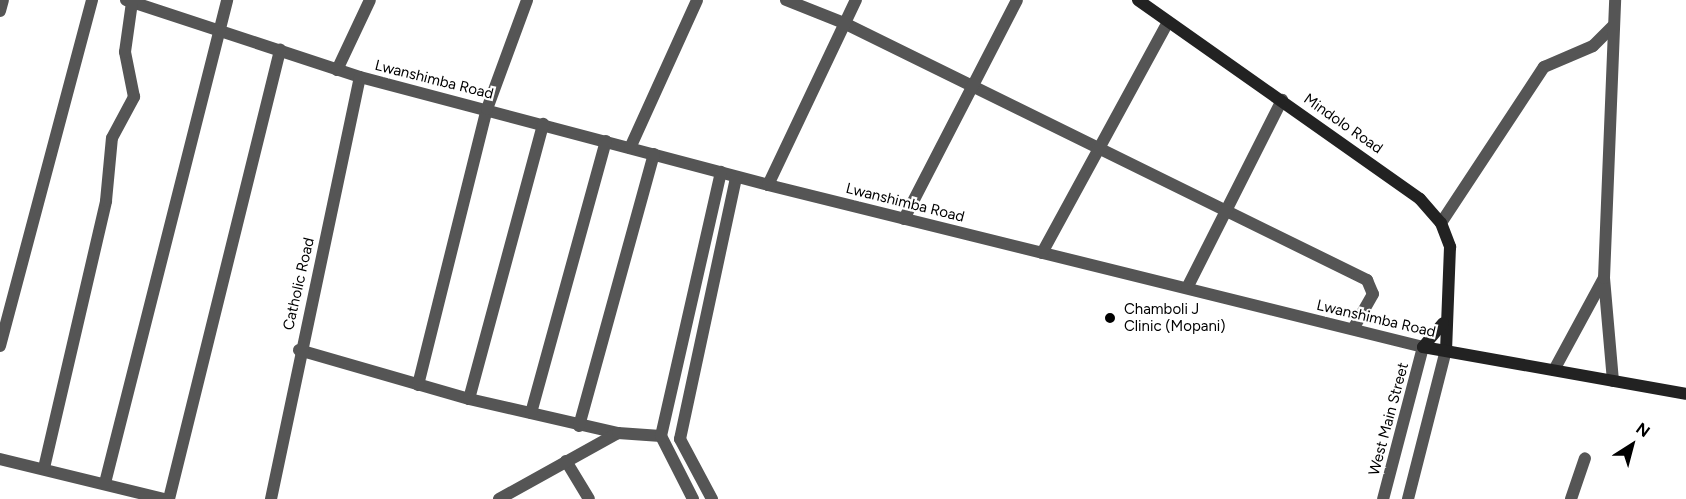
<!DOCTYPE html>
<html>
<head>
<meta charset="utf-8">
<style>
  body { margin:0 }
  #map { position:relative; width:1686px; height:499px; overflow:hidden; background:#fff; font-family:Figtree,sans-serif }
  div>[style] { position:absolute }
  .street>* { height:12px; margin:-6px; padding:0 6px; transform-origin:6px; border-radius:6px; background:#555 }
  .secondary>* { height:12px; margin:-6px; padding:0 6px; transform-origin:6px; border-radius:6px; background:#222 }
  .dots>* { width:16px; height:16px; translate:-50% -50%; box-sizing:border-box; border:3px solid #fff; border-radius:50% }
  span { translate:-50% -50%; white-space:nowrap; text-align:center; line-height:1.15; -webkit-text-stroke:4.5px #fff; paint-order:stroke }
  .street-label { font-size:15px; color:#000 }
  .poi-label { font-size:15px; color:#000 }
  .left { translate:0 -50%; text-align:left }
  .north { position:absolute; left:1602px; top:415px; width:60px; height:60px; -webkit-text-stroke:4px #fff; paint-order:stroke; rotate:36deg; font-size:16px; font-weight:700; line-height:24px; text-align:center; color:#000 }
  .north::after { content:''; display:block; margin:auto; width:21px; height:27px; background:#000; clip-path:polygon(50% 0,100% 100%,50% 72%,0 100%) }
</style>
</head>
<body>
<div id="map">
  <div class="street">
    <i style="left:126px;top:0;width:246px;rotate:18.2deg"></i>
    <i style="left:360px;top:77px;width:422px;rotate:14.8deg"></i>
    <i style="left:768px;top:185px;width:675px;rotate:13.89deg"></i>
    <i style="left:1423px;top:347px;width:157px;rotate:104.7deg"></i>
    <i style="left:786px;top:0;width:62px;rotate:21.6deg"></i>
    <i style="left:844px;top:23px;width:583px;rotate:26.17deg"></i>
    <i style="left:1367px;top:280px;width:15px;rotate:67deg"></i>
    <i style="left:1373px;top:294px;width:40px;rotate:119.7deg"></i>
    <i style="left:0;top:11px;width:11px;rotate:-75deg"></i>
    <i style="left:337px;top:70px;width:77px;rotate:-64.8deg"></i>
    <i style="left:630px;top:148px;width:162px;rotate:-65.6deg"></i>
    <i style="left:768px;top:185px;width:205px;rotate:-64.6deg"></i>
    <i style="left:904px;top:219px;width:246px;rotate:-62.7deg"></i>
    <i style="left:1441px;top:223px;width:187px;rotate:-56.6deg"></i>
    <i style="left:1544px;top:67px;width:53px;rotate:-23.2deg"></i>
    <i style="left:1593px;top:46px;width:28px;rotate:-45deg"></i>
    <i style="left:1042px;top:253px;width:263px;rotate:-61.4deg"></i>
    <i style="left:1187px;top:288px;width:211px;rotate:-63.2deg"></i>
    <i style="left:0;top:346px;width:358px;rotate:-75.1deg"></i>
    <i style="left:299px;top:350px;width:177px;rotate:16.1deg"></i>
    <i style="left:469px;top:399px;width:153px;rotate:12.9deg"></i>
    <i style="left:1554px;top:370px;width:105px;rotate:-61.5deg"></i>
    <i style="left:1613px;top:381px;width:103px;rotate:-95deg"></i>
    <i style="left:1604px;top:278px;width:278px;rotate:-87.7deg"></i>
    <i style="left:418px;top:385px;width:284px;rotate:-76deg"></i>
    <i style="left:487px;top:109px;width:116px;rotate:-69.8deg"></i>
    <i style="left:469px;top:399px;width:285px;rotate:-74.9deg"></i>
    <i style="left:531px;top:413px;width:282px;rotate:-74.6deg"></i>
    <i style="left:579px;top:426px;width:282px;rotate:-74.6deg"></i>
    <i style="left:0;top:459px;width:169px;rotate:13.7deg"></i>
    <i style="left:566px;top:461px;width:44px;rotate:58.8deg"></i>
    <i style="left:44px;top:468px;width:274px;rotate:-76.9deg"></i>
    <i style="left:106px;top:201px;width:63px;rotate:-84.6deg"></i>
    <i style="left:112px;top:138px;width:47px;rotate:-61.8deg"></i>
    <i style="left:134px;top:97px;width:46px;rotate:-101.3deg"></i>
    <i style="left:125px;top:52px;width:50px;rotate:-82deg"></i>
    <i style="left:105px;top:483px;width:498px;rotate:-75.8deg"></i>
    <i style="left:169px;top:499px;width:463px;rotate:-76.1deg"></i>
    <i style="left:271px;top:499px;width:431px;rotate:-78.1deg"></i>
    <i style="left:499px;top:499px;width:136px;rotate:-29deg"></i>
    <i style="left:618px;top:433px;width:43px;rotate:4deg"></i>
    <i style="left:693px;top:499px;width:71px;rotate:-116.9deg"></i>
    <i style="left:661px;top:436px;width:271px;rotate:-77.2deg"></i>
    <i style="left:712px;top:499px;width:68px;rotate:-118.1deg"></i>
    <i style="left:680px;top:439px;width:268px;rotate:-77.9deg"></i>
    <i style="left:1408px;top:499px;width:154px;rotate:-75.7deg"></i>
    <i style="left:1571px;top:499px;width:43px;rotate:-71.1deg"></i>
  </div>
  <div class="secondary">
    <i style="left:1138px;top:0;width:345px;rotate:35.2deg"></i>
    <i style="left:1420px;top:199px;width:32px;rotate:49deg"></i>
    <i style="left:1441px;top:223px;width:26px;rotate:69deg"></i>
    <i style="left:1450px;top:247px;width:103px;rotate:92.2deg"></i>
    <i style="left:1423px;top:347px;width:267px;rotate:10.1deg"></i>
    <i style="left:1423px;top:347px;width:31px;rotate:-50deg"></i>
  </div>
  <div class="dots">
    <i style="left:1110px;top:318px;background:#000"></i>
  </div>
  <div class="street-label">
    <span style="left:434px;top:80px;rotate:14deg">Lwanshimba Road</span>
    <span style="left:1343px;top:124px;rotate:35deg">Mindolo Road</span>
    <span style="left:905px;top:203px;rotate:14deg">Lwanshimba Road</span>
    <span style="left:299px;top:284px;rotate:-77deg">Catholic Road</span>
    <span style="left:1376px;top:319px;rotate:13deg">Lwanshimba Road</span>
    <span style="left:1389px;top:419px;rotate:-75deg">West Main Street</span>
  </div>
  <div class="poi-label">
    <span class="left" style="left:1124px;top:318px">Chamboli J<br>Clinic (Mopani)</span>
  </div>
  <div class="north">N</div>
</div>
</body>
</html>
